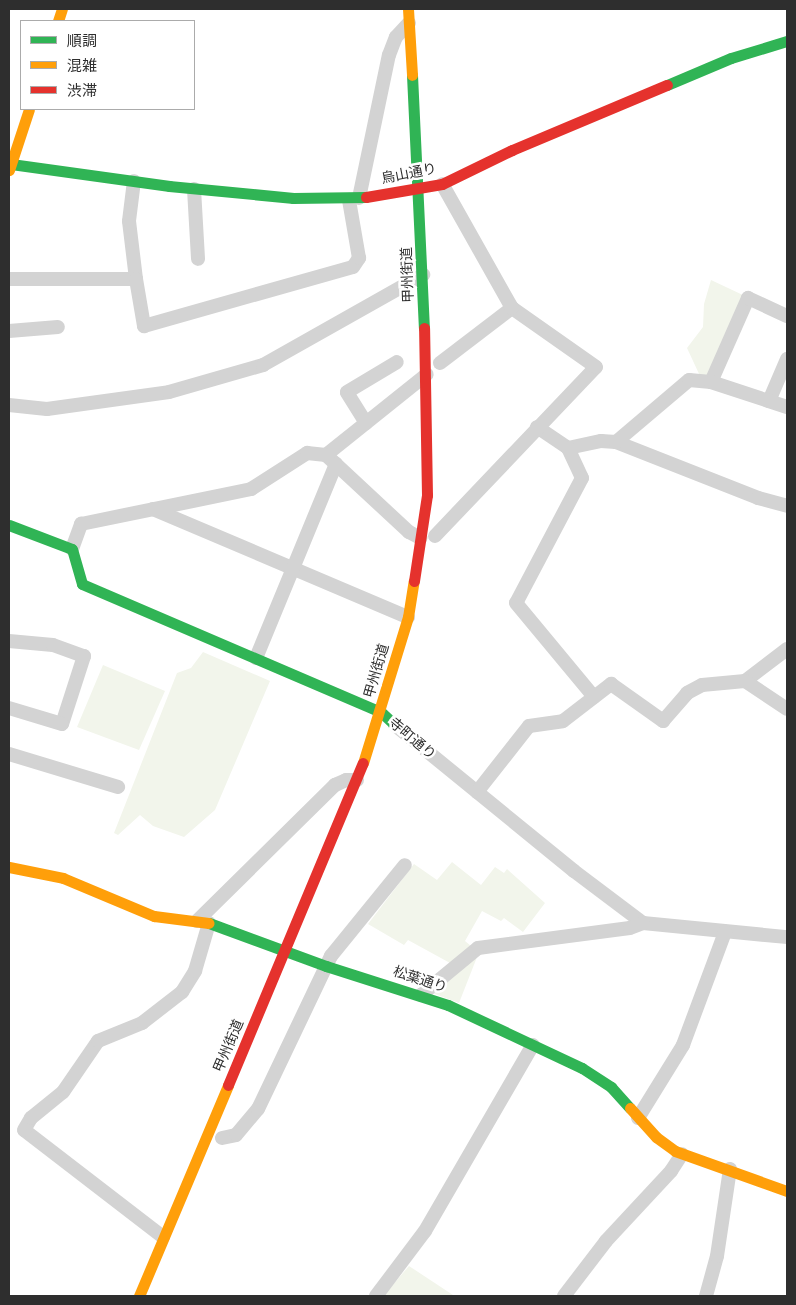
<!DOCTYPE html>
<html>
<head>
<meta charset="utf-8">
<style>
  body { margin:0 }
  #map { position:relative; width:796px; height:1305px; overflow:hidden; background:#fff; font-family:Figtree,"Noto Sans JP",sans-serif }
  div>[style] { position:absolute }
  .green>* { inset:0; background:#f2f5eb }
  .street>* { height:14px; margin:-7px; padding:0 7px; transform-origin:7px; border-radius:7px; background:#d3d3d3 }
  .fast>* { height:11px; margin:-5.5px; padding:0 5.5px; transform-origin:5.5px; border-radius:5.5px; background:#30b455 }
  .slow>* { height:11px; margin:-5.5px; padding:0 5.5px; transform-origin:5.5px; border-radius:5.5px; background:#ff9f0a }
  .jam>* { height:11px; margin:-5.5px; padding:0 5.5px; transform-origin:5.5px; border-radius:5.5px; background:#e5322d }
  span { translate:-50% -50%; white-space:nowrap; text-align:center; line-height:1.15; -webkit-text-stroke:5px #fff; paint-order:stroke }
  .street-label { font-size:14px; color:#2e2e2e }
  .frame { position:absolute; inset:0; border:10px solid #2e2e2e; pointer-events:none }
  .legend { position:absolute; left:20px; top:20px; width:175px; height:90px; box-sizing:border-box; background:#fff; border:1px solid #ababab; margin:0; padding:6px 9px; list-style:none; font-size:15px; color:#2e2e2e }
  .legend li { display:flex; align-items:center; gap:10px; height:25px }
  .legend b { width:25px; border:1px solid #ababab }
</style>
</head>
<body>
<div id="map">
  <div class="green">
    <i style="clip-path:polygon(711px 280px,745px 296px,711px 375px,700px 376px,687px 348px,703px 327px,704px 304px)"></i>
    <i style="clip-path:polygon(203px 652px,270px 681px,215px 810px,184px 837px,153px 826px,140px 815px,118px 835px,114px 833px,177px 673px,191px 668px)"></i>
    <i style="clip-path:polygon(103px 665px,165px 691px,139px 750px,77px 727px)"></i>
    <i style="clip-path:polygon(452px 862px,481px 885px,495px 867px,504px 873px,507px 869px,545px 903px,523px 932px,504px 918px,501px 921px,482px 911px,465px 941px,471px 946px,450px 963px,408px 940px,404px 945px,368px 924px,414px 864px,437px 880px)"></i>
    <i style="clip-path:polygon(479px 952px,459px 1003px,432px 993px)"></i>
    <i style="clip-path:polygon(409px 1266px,453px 1295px,451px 1296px,384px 1295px)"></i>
  </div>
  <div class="street">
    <i style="left:194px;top:189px;width:70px;rotate:86.7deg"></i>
    <i style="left:359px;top:198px;width:146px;rotate:-78.2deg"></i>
    <i style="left:389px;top:55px;width:19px;rotate:-69deg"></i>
    <i style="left:396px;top:37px;width:19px;rotate:-47deg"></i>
    <i style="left:9px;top:279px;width:127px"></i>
    <i style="left:136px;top:279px;width:58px;rotate:-96.9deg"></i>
    <i style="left:129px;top:221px;width:40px;rotate:-82.9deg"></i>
    <i style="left:136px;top:279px;width:48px;rotate:80.3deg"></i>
    <i style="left:144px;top:326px;width:217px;rotate:-15.8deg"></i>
    <i style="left:353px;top:267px;width:11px;rotate:-56deg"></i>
    <i style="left:359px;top:258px;width:59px;rotate:-99.8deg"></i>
    <i style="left:9px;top:331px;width:49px;rotate:-4.7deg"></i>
    <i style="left:440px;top:363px;width:91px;rotate:-37.4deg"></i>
    <i style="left:711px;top:382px;width:92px;rotate:-66.2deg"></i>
    <i style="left:748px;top:298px;width:43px;rotate:24.8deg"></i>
    <i style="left:769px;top:401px;width:46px;rotate:-66.8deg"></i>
    <i style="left:9px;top:405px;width:38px;rotate:6deg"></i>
    <i style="left:47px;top:409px;width:123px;rotate:-7.9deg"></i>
    <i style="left:169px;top:392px;width:98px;rotate:-16deg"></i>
    <i style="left:263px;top:365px;width:184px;rotate:-29.4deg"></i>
    <i style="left:366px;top:423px;width:36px;rotate:-122deg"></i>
    <i style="left:347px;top:392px;width:58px;rotate:-31deg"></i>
    <i style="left:537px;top:427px;width:37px;rotate:34deg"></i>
    <i style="left:568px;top:448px;width:34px;rotate:-12deg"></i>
    <i style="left:601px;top:441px;width:15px;rotate:4deg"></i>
    <i style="left:616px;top:442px;width:153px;rotate:21.5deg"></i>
    <i style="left:758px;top:498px;width:30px;rotate:15deg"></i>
    <i style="left:616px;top:442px;width:96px;rotate:-40.3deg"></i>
    <i style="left:689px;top:380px;width:22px;rotate:5deg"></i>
    <i style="left:711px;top:382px;width:80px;rotate:18.2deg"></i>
    <i style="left:568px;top:448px;width:33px;rotate:65deg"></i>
    <i style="left:582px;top:478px;width:141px;rotate:117.8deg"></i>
    <i style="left:516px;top:603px;width:122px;rotate:50.3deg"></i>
    <i style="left:326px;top:455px;width:129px;rotate:-38.7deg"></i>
    <i style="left:153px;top:509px;width:277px;rotate:23deg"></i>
    <i style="left:435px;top:536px;width:233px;rotate:-46.4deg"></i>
    <i style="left:596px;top:367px;width:103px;rotate:-144.9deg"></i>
    <i style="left:512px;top:308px;width:142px;rotate:-119.4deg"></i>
    <i style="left:72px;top:549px;width:27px;rotate:-70deg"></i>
    <i style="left:81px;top:524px;width:174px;rotate:-11.6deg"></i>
    <i style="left:251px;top:489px;width:67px;rotate:-32.7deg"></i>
    <i style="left:307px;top:453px;width:19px;rotate:6deg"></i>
    <i style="left:326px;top:455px;width:113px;rotate:42.9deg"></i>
    <i style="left:409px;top:532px;width:13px;rotate:27deg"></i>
    <i style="left:9px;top:641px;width:44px;rotate:5.2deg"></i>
    <i style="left:53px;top:645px;width:33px;rotate:20deg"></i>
    <i style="left:84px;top:656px;width:71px;rotate:107.9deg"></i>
    <i style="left:62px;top:724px;width:55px;rotate:-163.2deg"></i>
    <i style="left:256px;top:658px;width:210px;rotate:-67.6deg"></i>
    <i style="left:745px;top:681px;width:53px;rotate:-37.3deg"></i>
    <i style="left:395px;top:725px;width:231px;rotate:39.2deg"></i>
    <i style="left:574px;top:871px;width:86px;rotate:37deg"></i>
    <i style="left:643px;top:923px;width:145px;rotate:5.6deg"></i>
    <i style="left:9px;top:754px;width:114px;rotate:16.8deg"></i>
    <i style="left:477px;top:792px;width:84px;rotate:-51.8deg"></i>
    <i style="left:529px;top:726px;width:34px;rotate:-8deg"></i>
    <i style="left:563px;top:721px;width:61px;rotate:-37.6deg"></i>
    <i style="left:611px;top:684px;width:64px;rotate:35.4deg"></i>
    <i style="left:663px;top:721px;width:37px;rotate:-49deg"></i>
    <i style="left:687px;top:693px;width:17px;rotate:-28deg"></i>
    <i style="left:702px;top:685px;width:43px;rotate:-5.3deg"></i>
    <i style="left:745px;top:681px;width:50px;rotate:33.7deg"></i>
    <i style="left:197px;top:921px;width:194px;rotate:-44.6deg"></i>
    <i style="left:335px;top:785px;width:12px;rotate:-24deg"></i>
    <i style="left:346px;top:780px;width:11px"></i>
    <i style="left:421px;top:995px;width:74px;rotate:-39.5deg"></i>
    <i style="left:478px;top:948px;width:153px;rotate:-7.5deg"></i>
    <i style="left:630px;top:928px;width:14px;rotate:-21deg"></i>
    <i style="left:638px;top:1118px;width:86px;rotate:-58.3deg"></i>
    <i style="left:683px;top:1045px;width:121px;rotate:-69.6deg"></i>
    <i style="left:222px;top:1138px;width:14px;rotate:-12deg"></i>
    <i style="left:236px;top:1135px;width:34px;rotate:-50deg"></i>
    <i style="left:258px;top:1109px;width:170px;rotate:-64.5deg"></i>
    <i style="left:331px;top:956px;width:117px;rotate:-50.9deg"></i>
    <i style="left:163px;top:1237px;width:175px;rotate:-142.4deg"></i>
    <i style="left:24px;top:1130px;width:14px;rotate:-60deg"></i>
    <i style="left:31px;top:1118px;width:41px;rotate:-39.1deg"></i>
    <i style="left:63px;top:1092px;width:62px;rotate:-55.5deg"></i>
    <i style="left:98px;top:1041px;width:48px;rotate:-22.2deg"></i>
    <i style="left:142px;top:1023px;width:51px;rotate:-37.8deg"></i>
    <i style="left:182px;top:992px;width:25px;rotate:-58deg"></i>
    <i style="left:195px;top:971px;width:50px;rotate:-73.7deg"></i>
    <i style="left:376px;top:1296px;width:81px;rotate:-53deg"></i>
    <i style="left:425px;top:1231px;width:215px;rotate:-59.9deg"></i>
    <i style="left:564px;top:1296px;width:69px;rotate:-52.6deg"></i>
    <i style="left:606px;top:1241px;width:96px;rotate:-47.1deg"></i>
    <i style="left:671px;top:1171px;width:20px;rotate:-57deg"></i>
    <i style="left:706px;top:1296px;width:41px;rotate:-74.6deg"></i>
    <i style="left:717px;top:1256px;width:88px;rotate:-81.5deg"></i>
  </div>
  <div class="fast">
    <i style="left:412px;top:75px;width:253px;rotate:87.3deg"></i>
    <i style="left:667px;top:85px;width:69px;rotate:-22.9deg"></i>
    <i style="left:731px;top:58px;width:59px;rotate:-16.9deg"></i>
    <i style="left:11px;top:164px;width:160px;rotate:7.9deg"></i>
    <i style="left:169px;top:186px;width:125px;rotate:5.5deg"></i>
    <i style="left:293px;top:198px;width:73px;rotate:-0.8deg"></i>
    <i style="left:9px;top:525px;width:67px;rotate:20.9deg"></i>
    <i style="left:72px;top:549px;width:36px;rotate:74deg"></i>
    <i style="left:82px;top:584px;width:325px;rotate:23.2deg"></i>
    <i style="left:381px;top:712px;width:19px;rotate:43deg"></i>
    <i style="left:209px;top:923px;width:125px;rotate:20.2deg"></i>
    <i style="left:326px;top:966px;width:128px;rotate:17.7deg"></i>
    <i style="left:448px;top:1005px;width:148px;rotate:25.2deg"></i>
    <i style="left:582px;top:1068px;width:35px;rotate:33deg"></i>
    <i style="left:611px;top:1087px;width:28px;rotate:48deg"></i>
  </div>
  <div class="slow">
    <i style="left:408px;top:9px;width:66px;rotate:86.5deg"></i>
    <i style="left:58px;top:21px;width:13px;rotate:-72deg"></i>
    <i style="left:9px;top:170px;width:64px;rotate:-71.8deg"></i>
    <i style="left:363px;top:763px;width:153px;rotate:-72.9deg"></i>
    <i style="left:408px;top:617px;width:36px;rotate:-81deg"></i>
    <i style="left:9px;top:867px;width:55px;rotate:11.5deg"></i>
    <i style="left:63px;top:878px;width:99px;rotate:22.7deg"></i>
    <i style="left:154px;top:916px;width:55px;rotate:7.3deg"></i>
    <i style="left:630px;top:1108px;width:39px;rotate:48deg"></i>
    <i style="left:656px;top:1137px;width:24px;rotate:36deg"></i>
    <i style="left:675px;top:1151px;width:119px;rotate:19.7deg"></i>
    <i style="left:139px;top:1296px;width:229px;rotate:-67.1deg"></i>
  </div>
  <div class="jam">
    <i style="left:366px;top:197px;width:77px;rotate:-9.7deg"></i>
    <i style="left:442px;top:184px;width:78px;rotate:-25.9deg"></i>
    <i style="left:512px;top:150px;width:168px;rotate:-22.8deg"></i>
    <i style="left:414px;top:581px;width:87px;rotate:-81.4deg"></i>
    <i style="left:427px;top:495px;width:167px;rotate:-91deg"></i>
    <i style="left:228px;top:1085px;width:349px;rotate:-67.3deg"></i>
  </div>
  <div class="street-label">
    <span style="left:409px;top:174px;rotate:-11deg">烏山通り</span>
    <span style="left:408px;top:275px;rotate:-92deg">甲州街道</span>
    <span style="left:377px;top:671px;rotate:-74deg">甲州街道</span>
    <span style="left:412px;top:739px;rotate:40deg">寺町通り</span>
    <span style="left:420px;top:980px;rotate:18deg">松葉通り</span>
    <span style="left:229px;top:1046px;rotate:-67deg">甲州街道</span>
  </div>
  <div class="frame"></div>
  <ul class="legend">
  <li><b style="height:6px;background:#30b455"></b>順調</li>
  <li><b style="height:6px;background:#ff9f0a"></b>混雑</li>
  <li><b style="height:6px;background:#e5322d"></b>渋滞</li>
  </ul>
</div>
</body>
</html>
